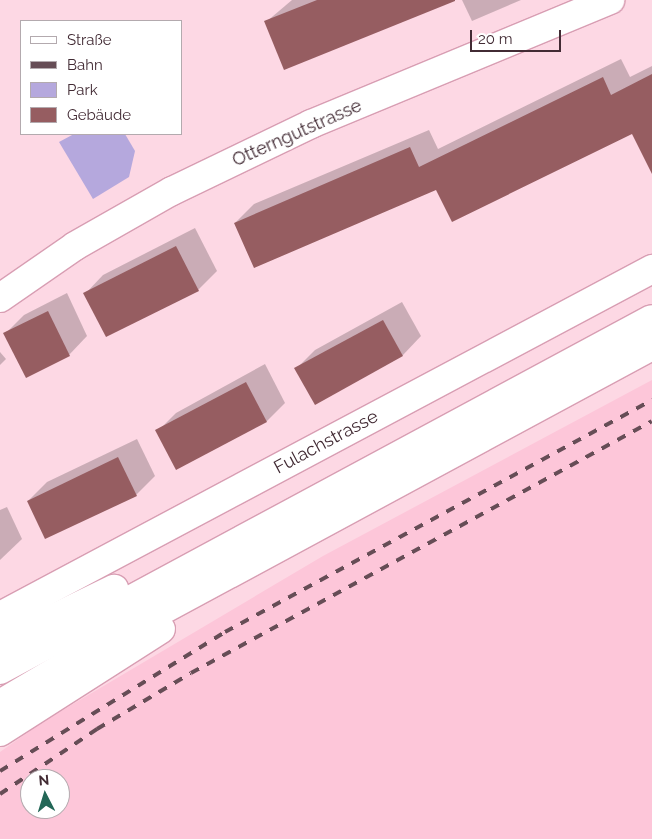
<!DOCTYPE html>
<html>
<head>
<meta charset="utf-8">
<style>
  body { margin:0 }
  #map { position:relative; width:652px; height:839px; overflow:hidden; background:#fdd8e4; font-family:Raleway,sans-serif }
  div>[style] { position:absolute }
  .built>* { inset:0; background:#fdc6d9 }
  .green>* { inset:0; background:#b5a8dd }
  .shadow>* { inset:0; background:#0003 }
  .building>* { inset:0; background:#965d61 }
  .roads { filter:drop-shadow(1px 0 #d89eb3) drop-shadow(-1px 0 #d89eb3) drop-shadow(0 1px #d89eb3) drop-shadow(0 -1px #d89eb3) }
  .street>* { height:28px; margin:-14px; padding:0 14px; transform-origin:14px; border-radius:14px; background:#fff }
  .primary>* { height:28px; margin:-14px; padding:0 14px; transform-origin:14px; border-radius:14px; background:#fff }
  .highway>* { height:28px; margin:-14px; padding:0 14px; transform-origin:14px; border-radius:14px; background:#fff }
  .rail>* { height:4px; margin-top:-2px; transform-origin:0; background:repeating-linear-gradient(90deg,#664d56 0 9px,transparent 0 18px) }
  span { translate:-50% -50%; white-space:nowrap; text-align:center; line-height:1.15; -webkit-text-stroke:5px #fff; paint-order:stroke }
  .street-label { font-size:18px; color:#422b34 }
  .legend { position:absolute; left:20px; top:20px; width:162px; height:115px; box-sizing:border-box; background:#fff; border:1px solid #b3aaae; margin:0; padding:6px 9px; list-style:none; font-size:15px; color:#422b34 }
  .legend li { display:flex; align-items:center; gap:10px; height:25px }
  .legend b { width:25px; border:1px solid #b3aaae }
  .north { position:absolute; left:20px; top:769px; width:50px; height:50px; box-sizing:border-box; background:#fff; border:1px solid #b3aaae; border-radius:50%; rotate:355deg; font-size:14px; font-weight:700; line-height:20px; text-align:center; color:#422b34 }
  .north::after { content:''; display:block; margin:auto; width:18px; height:22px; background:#236757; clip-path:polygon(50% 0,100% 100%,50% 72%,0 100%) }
  .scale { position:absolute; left:470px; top:30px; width:91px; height:22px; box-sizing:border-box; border:2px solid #422b34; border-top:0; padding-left:6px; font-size:15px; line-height:18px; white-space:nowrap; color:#422b34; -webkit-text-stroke:4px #fff; paint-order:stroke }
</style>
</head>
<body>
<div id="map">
  <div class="built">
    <i style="clip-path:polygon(evenodd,652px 380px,652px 839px,0 839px,0 752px,41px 723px,323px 556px,652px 380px,30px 779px,60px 779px,60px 809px,30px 809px,30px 779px)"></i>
  </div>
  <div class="green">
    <i style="clip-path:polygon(74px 134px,125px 134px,135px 151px,129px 177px,93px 199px,59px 142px)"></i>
  </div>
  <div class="shadow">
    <i style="clip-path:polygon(292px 0,454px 0,266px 22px)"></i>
    <i style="clip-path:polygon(462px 0,521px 0,472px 21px)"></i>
    <i style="clip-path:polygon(621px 59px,630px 77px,652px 66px,652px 139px,632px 132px,437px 189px,235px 223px,254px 204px,429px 130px,438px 149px)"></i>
    <i style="clip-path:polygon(195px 228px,217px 271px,198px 290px,85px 294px,103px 275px)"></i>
    <i style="clip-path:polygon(67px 293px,87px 336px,69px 355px,5px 334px,24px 315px)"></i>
    <i style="clip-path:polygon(402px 302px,421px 336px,403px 355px,315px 403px,296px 369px,315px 350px)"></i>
    <i style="clip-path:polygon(0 352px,6px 359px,0 365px)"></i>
    <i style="clip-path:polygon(265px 364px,285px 403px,267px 421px,157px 432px,176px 413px)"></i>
    <i style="clip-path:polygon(137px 439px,155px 476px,136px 495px,28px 501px,47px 482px)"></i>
    <i style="clip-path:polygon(7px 507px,22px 539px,0 560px,0 510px)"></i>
  </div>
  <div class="building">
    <i style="clip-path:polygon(317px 0,455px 0,455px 1px,284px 70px,264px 21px)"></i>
    <i style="clip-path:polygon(652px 74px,652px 174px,632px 134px,452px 222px,436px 190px,254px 268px,234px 223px,410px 147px,419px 167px,603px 77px,611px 95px)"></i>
    <i style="clip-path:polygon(176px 246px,199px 291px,106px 337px,83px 293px)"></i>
    <i style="clip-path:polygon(48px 311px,70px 356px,26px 378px,3px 333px)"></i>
    <i style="clip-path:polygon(383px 320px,403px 356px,315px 405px,294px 368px)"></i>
    <i style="clip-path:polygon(246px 382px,267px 422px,176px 470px,155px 430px)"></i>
    <i style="clip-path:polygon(118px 457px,137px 496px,45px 539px,27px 501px)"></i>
  </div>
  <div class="roads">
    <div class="street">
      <i style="left:0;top:298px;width:91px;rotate:-34.7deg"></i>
      <i style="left:75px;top:246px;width:112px;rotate:-29.6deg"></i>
      <i style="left:172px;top:191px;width:154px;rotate:-25.7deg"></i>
      <i style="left:311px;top:124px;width:324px;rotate:-22.5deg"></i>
    </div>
    <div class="primary">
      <i style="left:0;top:616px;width:739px;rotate:-28.02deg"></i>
    </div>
    <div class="highway">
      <i style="left:0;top:644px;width:127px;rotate:-25.8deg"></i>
      <i style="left:0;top:670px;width:740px;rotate:-28.3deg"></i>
      <i style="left:0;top:704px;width:139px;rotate:-30.6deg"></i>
      <i style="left:120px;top:633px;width:604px;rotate:-28.35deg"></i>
      <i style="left:0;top:732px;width:191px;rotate:-32.6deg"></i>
    </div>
  </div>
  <div class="rail">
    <i style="left:0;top:771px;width:264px;rotate:-31.7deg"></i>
    <i style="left:225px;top:632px;width:486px;rotate:-28.5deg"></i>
    <i style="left:0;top:794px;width:117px;rotate:-33.8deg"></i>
    <i style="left:97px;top:729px;width:109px;rotate:-30.8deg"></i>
    <i style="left:191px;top:673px;width:525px;rotate:-28.66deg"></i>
  </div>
  <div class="street-label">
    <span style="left:297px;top:133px;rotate:-24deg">Otterngutstrasse</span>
    <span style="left:326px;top:442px;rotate:-28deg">Fulachstrasse</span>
  </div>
  <ul class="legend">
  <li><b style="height:6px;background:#fff"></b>Straße</li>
  <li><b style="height:6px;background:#664d56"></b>Bahn</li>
  <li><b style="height:14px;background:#b5a8dd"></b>Park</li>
  <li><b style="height:14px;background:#965d61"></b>Gebäude</li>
  </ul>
  <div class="north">N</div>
  <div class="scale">20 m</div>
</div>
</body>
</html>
